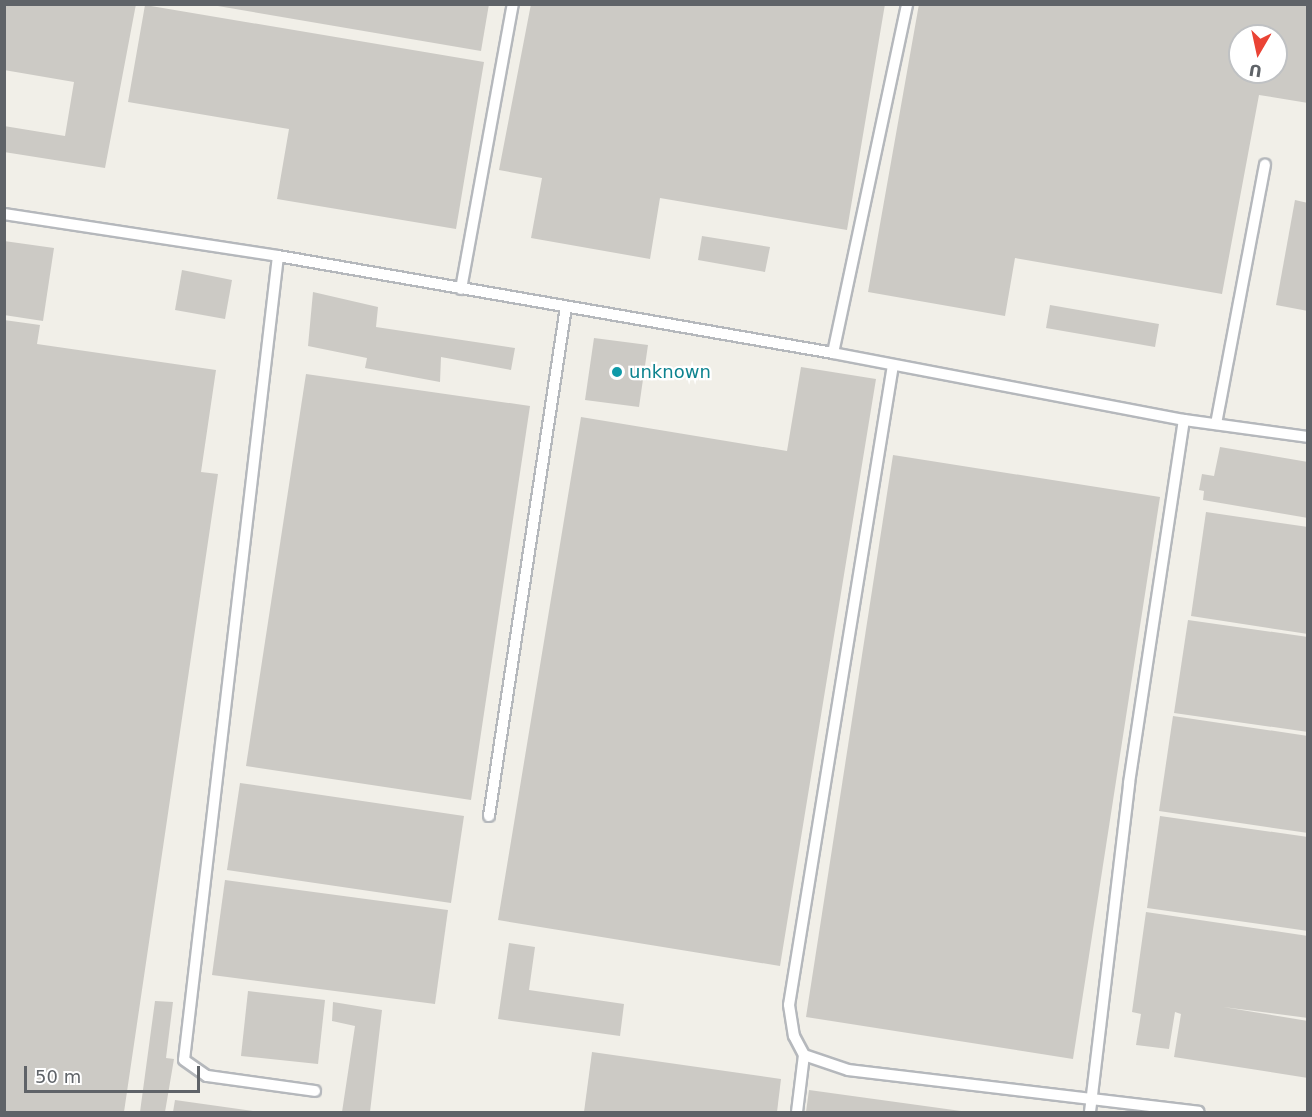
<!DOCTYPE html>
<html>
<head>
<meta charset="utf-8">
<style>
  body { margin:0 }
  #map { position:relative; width:1312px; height:1117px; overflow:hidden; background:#f1efe8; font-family:"DejaVu Sans",sans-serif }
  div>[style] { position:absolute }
  .building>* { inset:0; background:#cccac5 }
  .roads { filter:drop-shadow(2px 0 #b5b8bc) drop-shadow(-2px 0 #b5b8bc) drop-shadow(0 2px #b5b8bc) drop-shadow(0 -2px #b5b8bc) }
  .lane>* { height:10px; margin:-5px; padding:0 5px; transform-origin:5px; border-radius:5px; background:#fff }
  .dots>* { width:16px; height:16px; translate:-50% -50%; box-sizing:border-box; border:3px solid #fff; border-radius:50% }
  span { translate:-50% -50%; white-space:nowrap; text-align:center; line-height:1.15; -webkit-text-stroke:4.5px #fff; paint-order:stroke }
  .culture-label { font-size:18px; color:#0d838f }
  .left { translate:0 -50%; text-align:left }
  .frame { position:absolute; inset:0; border:6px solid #5f6368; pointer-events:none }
  .north { position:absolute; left:1228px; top:24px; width:60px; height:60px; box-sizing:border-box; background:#fff; border:2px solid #bfc1c3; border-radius:50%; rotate:189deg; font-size:16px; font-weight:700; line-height:24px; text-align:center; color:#5f6368 }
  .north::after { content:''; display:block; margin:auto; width:21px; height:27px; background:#ea4335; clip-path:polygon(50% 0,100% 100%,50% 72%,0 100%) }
  .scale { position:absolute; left:24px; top:1066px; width:176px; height:27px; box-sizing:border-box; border:3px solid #5f6368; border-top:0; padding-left:8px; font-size:18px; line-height:21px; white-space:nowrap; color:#5f6368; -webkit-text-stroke:4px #fff; paint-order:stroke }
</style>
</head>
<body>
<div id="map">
  <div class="building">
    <i style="clip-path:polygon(4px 4px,136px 4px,105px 168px,4px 152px,4px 126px,65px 136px,74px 82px,4px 70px)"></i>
    <i style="clip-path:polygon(206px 4px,489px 4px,481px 51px)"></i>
    <i style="clip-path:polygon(531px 4px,885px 4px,847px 230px,660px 198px,650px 259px,531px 238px,542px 178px,499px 170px)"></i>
    <i style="clip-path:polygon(evenodd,919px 4px,1308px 4px,1308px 103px,1259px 95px,1222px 294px,1015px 258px,1005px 316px,868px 292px,919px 4px,1240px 36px,1276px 36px,1276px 72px,1240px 72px,1240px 36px)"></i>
    <i style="clip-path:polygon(145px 5px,484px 62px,456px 229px,277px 199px,289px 129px,128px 102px)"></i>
    <i style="clip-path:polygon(1295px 200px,1308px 203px,1308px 311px,1276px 305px)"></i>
    <i style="clip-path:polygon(702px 236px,770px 247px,765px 272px,698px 260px)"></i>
    <i style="clip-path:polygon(4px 241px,54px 248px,43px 321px,4px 315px)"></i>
    <i style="clip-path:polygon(182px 270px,232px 280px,225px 319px,175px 310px)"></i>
    <i style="clip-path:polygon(313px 292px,378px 307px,376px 327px,515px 348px,511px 370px,441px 357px,440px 382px,365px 368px,367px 358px,308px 346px)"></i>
    <i style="clip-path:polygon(1050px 305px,1159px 324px,1155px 347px,1046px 328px)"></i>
    <i style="clip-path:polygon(4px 320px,40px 325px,37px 344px,216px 370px,201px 472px,218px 474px,124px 1112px,4px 1112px)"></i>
    <i style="clip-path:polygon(594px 338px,648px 345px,639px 407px,585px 400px)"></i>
    <i style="clip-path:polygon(801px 367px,876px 379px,780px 966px,498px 920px,581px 417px,787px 451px)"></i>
    <i style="clip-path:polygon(306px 374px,530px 406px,471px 800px,246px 766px)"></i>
    <i style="clip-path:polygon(1220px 447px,1308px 462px,1308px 518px,1203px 500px,1204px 491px,1199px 490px,1202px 474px,1214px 476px)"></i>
    <i style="clip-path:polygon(893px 455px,1160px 497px,1073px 1059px,806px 1017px)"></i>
    <i style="clip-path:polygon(1206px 512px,1308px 527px,1308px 634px,1191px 616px)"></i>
    <i style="clip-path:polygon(1188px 620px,1308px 637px,1308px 732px,1174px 713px)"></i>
    <i style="clip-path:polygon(1173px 716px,1308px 736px,1308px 833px,1159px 811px)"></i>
    <i style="clip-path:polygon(240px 783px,464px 816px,451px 903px,227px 870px)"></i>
    <i style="clip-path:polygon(1160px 816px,1308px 837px,1308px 931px,1147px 908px)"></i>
    <i style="clip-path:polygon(225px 880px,448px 910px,435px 1004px,212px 975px)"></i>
    <i style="clip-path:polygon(1146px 912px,1308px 936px,1308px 1018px,1223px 1007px,1308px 1021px,1308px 1078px,1174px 1057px,1181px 1014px,1175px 1012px,1169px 1049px,1136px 1045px,1141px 1014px,1132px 1012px)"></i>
    <i style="clip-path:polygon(509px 943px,535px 947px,529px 990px,624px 1004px,620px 1036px,498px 1019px)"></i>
    <i style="clip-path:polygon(248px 991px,325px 1000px,318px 1064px,241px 1056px)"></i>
    <i style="clip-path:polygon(155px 1001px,173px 1002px,166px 1058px,174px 1059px,165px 1112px,140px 1112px)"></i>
    <i style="clip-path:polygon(333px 1002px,382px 1010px,370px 1112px,342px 1112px,355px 1026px,332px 1021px)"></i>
    <i style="clip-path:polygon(592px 1052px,781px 1079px,777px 1112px,584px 1112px)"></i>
    <i style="clip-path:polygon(809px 1090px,961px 1111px,961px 1112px,806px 1112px)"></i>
    <i style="clip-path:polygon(175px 1100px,253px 1111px,253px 1112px,173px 1112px)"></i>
  </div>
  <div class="roads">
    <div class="lane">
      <i style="left:4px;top:214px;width:277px;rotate:8.7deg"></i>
      <i style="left:278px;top:256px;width:563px;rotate:9.91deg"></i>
      <i style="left:833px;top:353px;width:357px;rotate:10.8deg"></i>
      <i style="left:1184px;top:420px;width:125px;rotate:7.8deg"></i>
      <i style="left:278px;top:256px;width:809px;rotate:96.67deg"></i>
      <i style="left:184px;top:1060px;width:28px;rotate:35deg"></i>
      <i style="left:207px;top:1076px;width:109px;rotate:7.9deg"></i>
      <i style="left:461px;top:289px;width:290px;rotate:-79.7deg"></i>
      <i style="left:833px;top:353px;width:357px;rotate:-78deg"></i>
      <i style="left:893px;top:365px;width:648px;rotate:99.23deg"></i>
      <i style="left:789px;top:1005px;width:31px;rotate:81deg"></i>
      <i style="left:794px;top:1036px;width:21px;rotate:62deg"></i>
      <i style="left:804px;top:1055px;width:46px;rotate:18.8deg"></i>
      <i style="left:848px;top:1070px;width:353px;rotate:6.8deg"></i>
      <i style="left:1216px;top:424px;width:264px;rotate:-79.3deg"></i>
      <i style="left:489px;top:816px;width:515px;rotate:-81.4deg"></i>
      <i style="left:797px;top:1112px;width:57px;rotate:-83deg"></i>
      <i style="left:1090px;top:1112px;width:331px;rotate:-83.2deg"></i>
      <i style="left:1129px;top:783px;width:367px;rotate:-81.4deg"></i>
    </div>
  </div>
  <div class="dots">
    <i style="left:617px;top:372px;background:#0f9aa8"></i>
  </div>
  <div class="culture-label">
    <span class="left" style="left:629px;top:372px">unknown</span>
  </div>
  <div class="frame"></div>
  <div class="north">U</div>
  <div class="scale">50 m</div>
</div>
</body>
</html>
